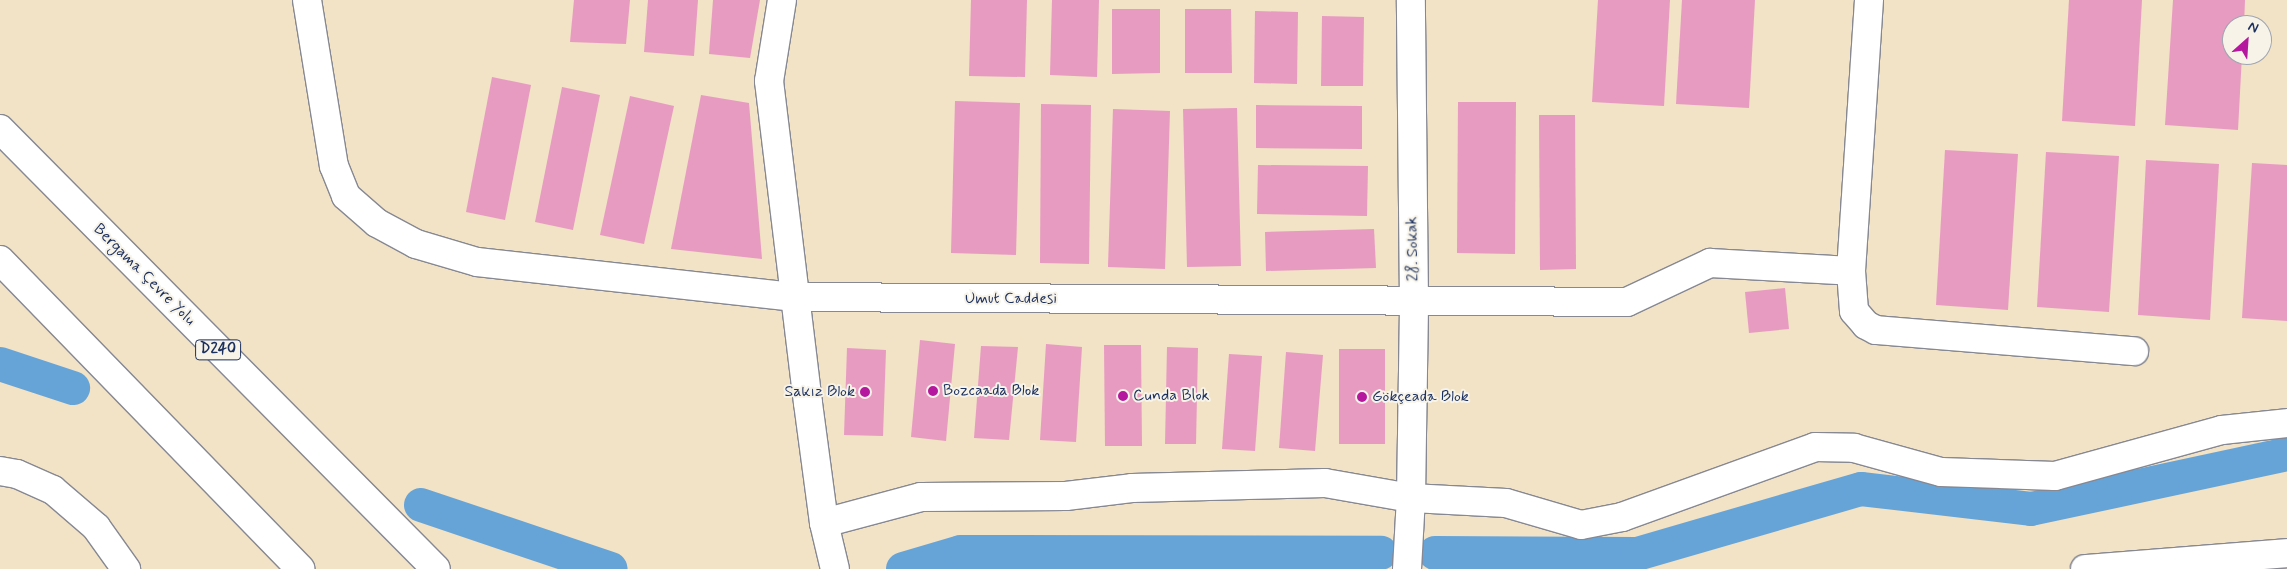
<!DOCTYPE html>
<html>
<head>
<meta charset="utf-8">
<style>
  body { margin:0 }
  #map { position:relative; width:2287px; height:569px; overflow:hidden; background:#f2e2c6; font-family:Mynerve,sans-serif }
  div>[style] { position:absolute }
  .canal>* { height:34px; margin:-17px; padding:0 17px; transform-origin:17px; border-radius:17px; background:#66a4d8 }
  .building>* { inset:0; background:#e79bc1 }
  .roads { filter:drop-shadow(1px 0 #868892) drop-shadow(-1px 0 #868892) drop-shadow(0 1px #868892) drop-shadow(0 -1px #868892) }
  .minor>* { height:28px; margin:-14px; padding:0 14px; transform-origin:14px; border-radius:14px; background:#fff }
  .major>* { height:28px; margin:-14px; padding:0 14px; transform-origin:14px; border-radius:14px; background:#fff }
  .highway>* { height:28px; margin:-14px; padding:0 14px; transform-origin:14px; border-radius:14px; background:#fff }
  .dots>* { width:14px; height:14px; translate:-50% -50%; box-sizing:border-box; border:2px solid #f7f3e8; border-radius:50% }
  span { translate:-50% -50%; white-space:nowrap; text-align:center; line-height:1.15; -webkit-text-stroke:4px #f7f3e8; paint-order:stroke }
  .shield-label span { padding:1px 4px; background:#f7f3e8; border:1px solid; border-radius:4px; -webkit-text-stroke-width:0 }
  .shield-label { font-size:15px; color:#1b2f5e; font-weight:700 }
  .street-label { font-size:16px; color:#1b2f5e }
  .poi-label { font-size:16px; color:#1b2f5e }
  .left { translate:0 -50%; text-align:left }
  .right { translate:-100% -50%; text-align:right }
  .north { position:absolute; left:2222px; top:15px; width:50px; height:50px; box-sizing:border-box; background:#f7f3e8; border:1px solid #9fa5b1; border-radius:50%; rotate:26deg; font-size:14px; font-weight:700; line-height:20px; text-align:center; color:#1b2f5e }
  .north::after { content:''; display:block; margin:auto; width:18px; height:22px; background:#b5179e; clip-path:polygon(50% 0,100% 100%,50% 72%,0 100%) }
</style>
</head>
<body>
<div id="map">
  <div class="canal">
    <i style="left:0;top:364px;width:77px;rotate:18.2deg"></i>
    <i style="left:421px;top:505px;width:200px;rotate:18.6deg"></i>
    <i style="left:1435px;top:553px;width:202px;rotate:0.3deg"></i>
    <i style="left:1637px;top:554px;width:233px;rotate:-16.2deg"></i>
    <i style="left:1861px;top:489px;width:171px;rotate:6.7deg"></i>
    <i style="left:2031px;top:509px;width:262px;rotate:-12.1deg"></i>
    <i style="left:903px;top:569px;width:60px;rotate:-16.3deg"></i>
    <i style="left:961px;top:552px;width:420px;rotate:0.1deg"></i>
  </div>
  <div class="building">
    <i style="clip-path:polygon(574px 0,630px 0,626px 44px,570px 42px)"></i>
    <i style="clip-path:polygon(648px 0,698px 0,694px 56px,644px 52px)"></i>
    <i style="clip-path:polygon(713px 0,760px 0,750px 58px,709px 54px)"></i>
    <i style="clip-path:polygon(971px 0,1027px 0,1025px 77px,969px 76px)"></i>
    <i style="clip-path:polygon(1052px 0,1099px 0,1097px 77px,1050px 75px)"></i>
    <i style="clip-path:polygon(1598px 0,1670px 0,1664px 106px,1592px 102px)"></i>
    <i style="clip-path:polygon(1682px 0,1755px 0,1749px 108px,1676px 104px)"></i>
    <i style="clip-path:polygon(2069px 0,2142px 0,2135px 126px,2062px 121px)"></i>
    <i style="clip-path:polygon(2173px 0,2245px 0,2244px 25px,2232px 25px,2232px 55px,2242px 55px,2238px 130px,2165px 125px)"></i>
    <i style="clip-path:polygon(1112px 9px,1160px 9px,1160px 73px,1112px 74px)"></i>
    <i style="clip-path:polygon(1185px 9px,1231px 9px,1232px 73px,1185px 73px)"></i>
    <i style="clip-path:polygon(1255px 11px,1298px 12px,1297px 84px,1254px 83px)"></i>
    <i style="clip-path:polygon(1322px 16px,1364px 17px,1363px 86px,1321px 86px)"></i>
    <i style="clip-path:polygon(492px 77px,531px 85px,505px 220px,466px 212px)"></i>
    <i style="clip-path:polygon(562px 87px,600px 95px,573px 230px,535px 222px)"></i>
    <i style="clip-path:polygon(701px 95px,749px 103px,762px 259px,671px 249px)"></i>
    <i style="clip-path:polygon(630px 96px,674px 106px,644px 244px,600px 235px)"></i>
    <i style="clip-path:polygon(955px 101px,1020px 103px,1016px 255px,951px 253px)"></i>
    <i style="clip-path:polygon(1458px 102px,1516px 102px,1515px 254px,1457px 253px)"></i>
    <i style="clip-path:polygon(1041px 104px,1091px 105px,1089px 264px,1040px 263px)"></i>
    <i style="clip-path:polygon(1256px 105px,1362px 106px,1362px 149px,1256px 148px)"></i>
    <i style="clip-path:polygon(1237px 108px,1241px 266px,1187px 267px,1183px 109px)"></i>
    <i style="clip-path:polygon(1113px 109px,1170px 111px,1165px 269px,1108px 267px)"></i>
    <i style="clip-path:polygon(1539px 115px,1575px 115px,1576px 269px,1540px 270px)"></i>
    <i style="clip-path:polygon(1945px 150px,2018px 154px,2008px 310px,1936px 305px)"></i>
    <i style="clip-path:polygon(2046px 152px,2119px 156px,2109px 312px,2037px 307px)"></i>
    <i style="clip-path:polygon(2146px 160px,2219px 164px,2210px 320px,2138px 315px)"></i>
    <i style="clip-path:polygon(2252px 163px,2287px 165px,2287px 321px,2242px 318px)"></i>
    <i style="clip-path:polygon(1258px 165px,1368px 166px,1367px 216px,1257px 214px)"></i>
    <i style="clip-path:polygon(1374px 229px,1376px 268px,1266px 271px,1265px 232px)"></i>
    <i style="clip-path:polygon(1785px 288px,1789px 329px,1749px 333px,1745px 292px)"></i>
    <i style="clip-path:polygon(920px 340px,955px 344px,946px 441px,911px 437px)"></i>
    <i style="clip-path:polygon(1046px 344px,1082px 347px,1076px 442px,1040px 440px)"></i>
    <i style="clip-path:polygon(1104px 345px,1141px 345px,1142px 446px,1105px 446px)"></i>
    <i style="clip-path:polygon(981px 346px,1018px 347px,1009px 440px,974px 438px)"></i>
    <i style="clip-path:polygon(1167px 347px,1198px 348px,1196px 444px,1165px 444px)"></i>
    <i style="clip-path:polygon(847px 348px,886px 350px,883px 436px,844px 435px)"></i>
    <i style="clip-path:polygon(1339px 349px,1385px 349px,1385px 444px,1339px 444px)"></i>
    <i style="clip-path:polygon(1286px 352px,1323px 355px,1315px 451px,1279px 448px)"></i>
    <i style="clip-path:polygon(1229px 354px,1262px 356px,1255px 451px,1222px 449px)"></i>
  </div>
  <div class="roads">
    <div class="minor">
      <i style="left:307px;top:0;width:168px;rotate:80.8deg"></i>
      <i style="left:334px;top:166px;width:32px;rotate:68deg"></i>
      <i style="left:346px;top:196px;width:41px;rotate:41.1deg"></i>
      <i style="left:377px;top:223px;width:44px;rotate:28.3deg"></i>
      <i style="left:416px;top:244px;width:64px;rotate:16.4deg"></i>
      <i style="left:477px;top:262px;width:320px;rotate:6.3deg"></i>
      <i style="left:795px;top:297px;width:832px;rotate:0.34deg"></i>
      <i style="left:1627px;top:302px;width:92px;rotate:-25.2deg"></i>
      <i style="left:1710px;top:263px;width:141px;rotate:3.2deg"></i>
      <i style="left:1851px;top:271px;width:272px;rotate:-86.2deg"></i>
      <i style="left:782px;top:0;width:82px;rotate:99.1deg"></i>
      <i style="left:769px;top:81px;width:324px;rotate:83.1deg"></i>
      <i style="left:808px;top:403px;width:121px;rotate:82.4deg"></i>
      <i style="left:824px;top:523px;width:47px;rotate:76.6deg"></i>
      <i style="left:1851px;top:271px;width:40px;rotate:85.7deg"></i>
      <i style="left:1854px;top:311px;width:18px;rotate:49deg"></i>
      <i style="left:1866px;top:325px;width:11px;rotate:27deg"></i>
      <i style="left:1876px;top:330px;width:259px;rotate:4.7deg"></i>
      <i style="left:0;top:471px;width:17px;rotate:10deg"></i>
      <i style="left:17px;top:474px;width:39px;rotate:24deg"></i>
      <i style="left:53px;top:490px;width:57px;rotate:40.7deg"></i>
      <i style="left:96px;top:527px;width:52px;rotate:54.5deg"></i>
      <i style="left:824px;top:523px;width:100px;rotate:-15deg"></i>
      <i style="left:921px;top:497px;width:145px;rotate:-0.4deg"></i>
      <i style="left:1066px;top:496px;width:66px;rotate:-6.9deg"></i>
      <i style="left:1132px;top:488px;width:193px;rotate:-1.5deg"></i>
      <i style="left:1325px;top:483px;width:87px;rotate:9.9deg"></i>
      <i style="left:1411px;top:498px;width:95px;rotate:3deg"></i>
      <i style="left:1506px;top:503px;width:78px;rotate:16.3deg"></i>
      <i style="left:1581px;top:525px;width:42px;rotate:-11deg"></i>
      <i style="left:1622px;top:517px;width:205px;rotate:-19.9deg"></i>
      <i style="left:1815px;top:447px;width:39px;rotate:1deg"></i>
      <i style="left:1854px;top:448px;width:90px;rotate:15.4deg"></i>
      <i style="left:1941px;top:472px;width:114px;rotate:2deg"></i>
      <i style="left:2055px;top:476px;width:173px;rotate:-15.4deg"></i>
      <i style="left:2222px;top:430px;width:65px;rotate:-6.1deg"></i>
      <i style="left:1407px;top:569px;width:71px;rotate:-86.8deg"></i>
      <i style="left:1411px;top:498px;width:196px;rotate:-89.1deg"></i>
      <i style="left:1414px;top:302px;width:302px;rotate:-90.6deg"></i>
    </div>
    <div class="major">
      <i style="left:2085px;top:569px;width:203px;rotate:-4.5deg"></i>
    </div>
    <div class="highway">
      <i style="left:0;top:129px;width:619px;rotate:45.26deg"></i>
      <i style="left:0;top:260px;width:431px;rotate:45.8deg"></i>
    </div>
  </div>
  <div class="dots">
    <i style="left:933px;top:391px;background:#b5179e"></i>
    <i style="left:865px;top:392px;background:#b5179e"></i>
    <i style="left:1123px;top:396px;background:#b5179e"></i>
    <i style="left:1362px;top:397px;background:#b5179e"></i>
  </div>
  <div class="shield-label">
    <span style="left:218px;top:350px">D240</span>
  </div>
  <div class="street-label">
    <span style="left:1413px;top:249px;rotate:-91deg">28. Sokak</span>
    <span style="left:144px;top:275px;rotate:45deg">Bergama Çevre Yolu</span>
    <span style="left:1011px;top:299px">Umut Caddesi</span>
  </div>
  <div class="poi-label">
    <span class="left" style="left:943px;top:391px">Bozcaada Blok</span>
    <span class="right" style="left:855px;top:392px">Sakız Blok</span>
    <span class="left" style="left:1133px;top:396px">Cunda Blok</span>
    <span class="left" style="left:1372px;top:397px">Gökçeada Blok</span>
  </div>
  <div class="north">N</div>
</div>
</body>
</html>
